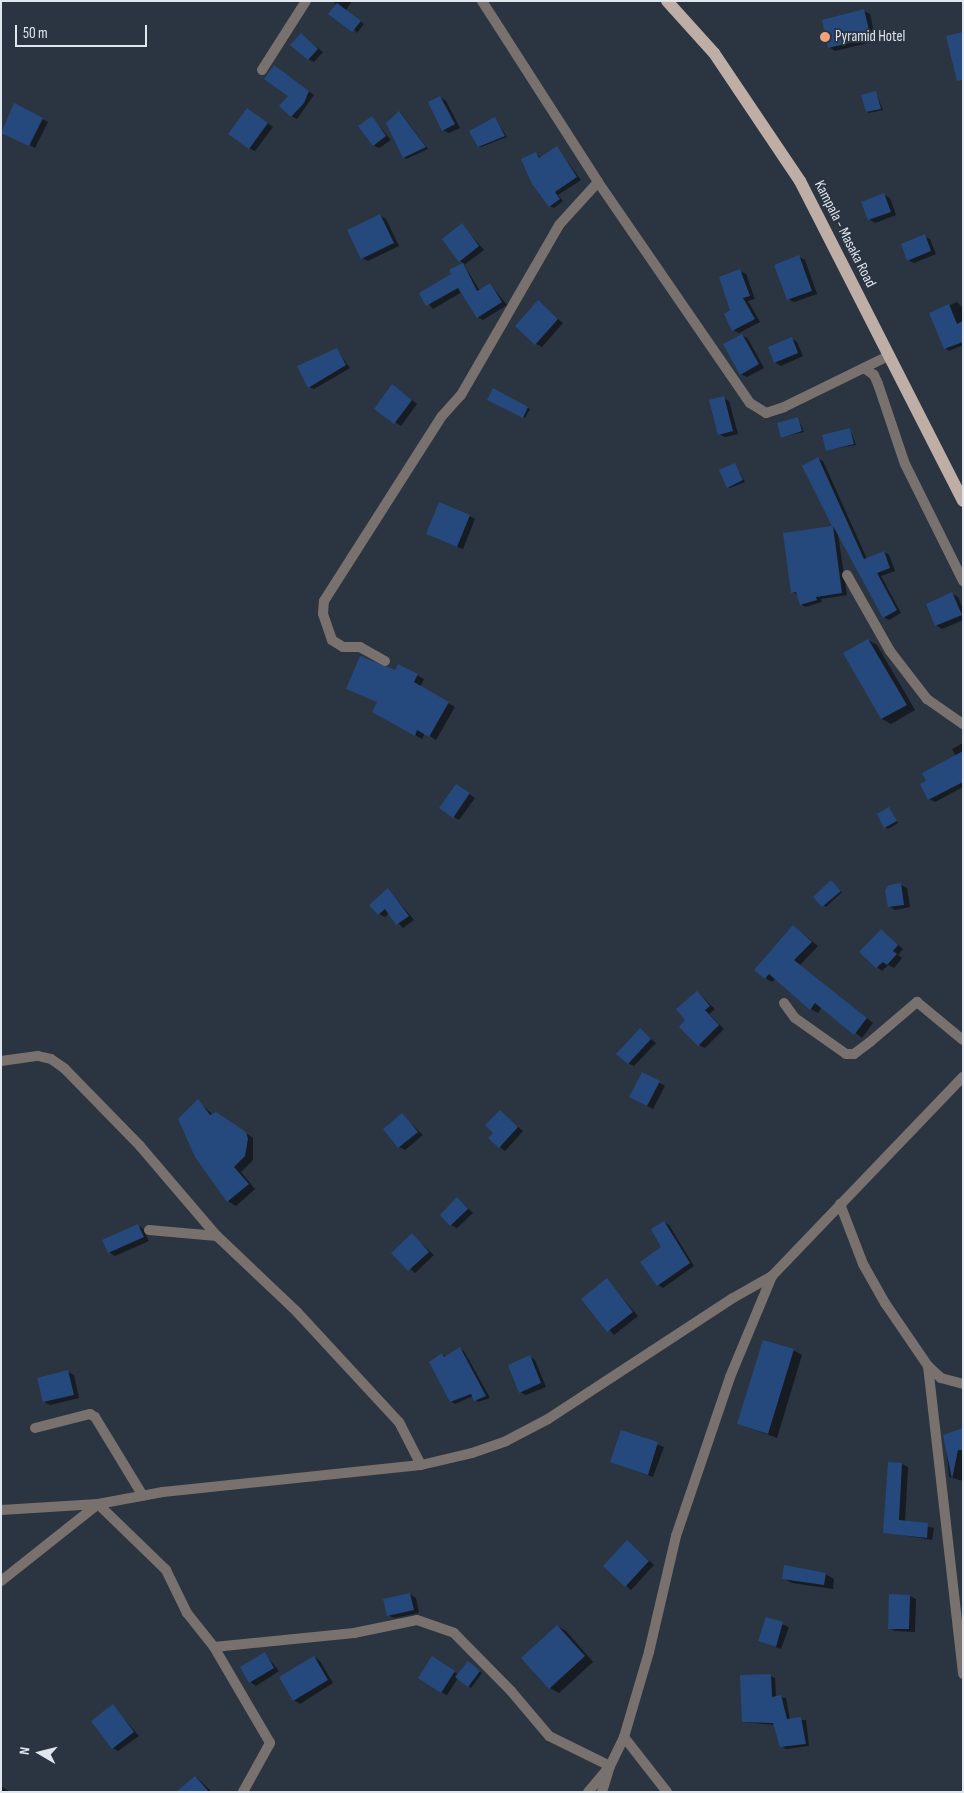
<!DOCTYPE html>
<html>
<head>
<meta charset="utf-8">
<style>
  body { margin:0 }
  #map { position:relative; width:964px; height:1793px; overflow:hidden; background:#2b3441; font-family:"Sofia Sans Condensed",sans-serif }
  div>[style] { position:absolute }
  .shadow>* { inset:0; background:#0007 }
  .building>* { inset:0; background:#26497d }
  .street>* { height:10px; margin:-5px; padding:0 5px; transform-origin:5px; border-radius:5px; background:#79716d }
  .primary>* { height:12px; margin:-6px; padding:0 6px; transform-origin:6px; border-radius:6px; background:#bfaea6 }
  .dots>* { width:14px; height:14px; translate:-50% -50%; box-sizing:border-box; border:2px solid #2b3441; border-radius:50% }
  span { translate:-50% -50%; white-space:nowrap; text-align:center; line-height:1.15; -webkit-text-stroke:4px #2b3441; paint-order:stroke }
  .poi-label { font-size:15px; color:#e0e6ee }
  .left { translate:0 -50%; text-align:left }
  .street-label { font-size:15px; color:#e0e6ee }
  .frame { position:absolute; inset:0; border:2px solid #e0e6ee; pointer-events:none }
  .north { position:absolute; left:15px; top:1728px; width:50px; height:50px; -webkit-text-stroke:4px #2b3441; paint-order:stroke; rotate:278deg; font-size:14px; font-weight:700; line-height:20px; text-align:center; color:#e0e6ee }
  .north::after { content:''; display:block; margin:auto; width:18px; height:22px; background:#e0e6ee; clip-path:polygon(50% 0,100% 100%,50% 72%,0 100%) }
  .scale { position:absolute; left:15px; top:25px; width:132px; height:22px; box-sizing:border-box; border:2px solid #e0e6ee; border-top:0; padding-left:6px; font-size:15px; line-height:18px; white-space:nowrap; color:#e0e6ee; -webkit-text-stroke:4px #2b3441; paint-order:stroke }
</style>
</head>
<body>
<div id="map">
  <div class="shadow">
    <i style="clip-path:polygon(333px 1px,352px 1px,346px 10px,364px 24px,357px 33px)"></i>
    <i style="clip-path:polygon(864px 11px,870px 14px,876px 41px,835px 51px,829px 47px)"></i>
    <i style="clip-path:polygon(301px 35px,323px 52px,314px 62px,308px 59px)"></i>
    <i style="clip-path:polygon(280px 70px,314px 95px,297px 119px,291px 116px,290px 96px)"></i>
    <i style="clip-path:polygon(876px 93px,883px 110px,869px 113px,867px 112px)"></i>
    <i style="clip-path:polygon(440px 97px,446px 101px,460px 128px,449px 133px,443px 130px)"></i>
    <i style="clip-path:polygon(14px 105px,48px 122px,35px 148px,2px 131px)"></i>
    <i style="clip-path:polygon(400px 112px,428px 149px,406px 159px,404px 157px)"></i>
    <i style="clip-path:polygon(253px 113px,273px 127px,255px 151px,249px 148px)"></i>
    <i style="clip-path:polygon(372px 118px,391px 140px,379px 148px,373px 145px)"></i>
    <i style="clip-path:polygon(495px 118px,507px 137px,481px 147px,479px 146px)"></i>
    <i style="clip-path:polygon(557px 148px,581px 180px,558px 195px,563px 201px,554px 208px,550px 206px,536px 153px,541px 158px)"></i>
    <i style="clip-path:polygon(884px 195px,890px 198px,896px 215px,875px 223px,869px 219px)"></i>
    <i style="clip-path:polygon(380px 215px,386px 219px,399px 246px,368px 261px,362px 258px)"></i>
    <i style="clip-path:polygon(462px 225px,484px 250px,464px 265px,480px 291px,490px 284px,507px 305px,483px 320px,477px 317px,462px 292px,433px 309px,420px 293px,453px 275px,451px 271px,465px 264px,460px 261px)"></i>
    <i style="clip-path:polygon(924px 236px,930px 239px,936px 254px,914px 263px,908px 260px)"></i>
    <i style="clip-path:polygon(799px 257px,805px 260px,817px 294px,794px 302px,788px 299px)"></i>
    <i style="clip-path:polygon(740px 271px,746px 274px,755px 299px,748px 301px,760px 322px,739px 333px,733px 330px,732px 311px)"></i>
    <i style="clip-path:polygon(538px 302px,563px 323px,542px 347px,536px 344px)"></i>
    <i style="clip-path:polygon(957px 302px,963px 308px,963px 345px,949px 351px,945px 348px,930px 314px)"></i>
    <i style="clip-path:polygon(742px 335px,748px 339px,764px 368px,747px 377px,741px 374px)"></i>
    <i style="clip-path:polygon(791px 338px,797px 342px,803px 356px,781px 366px,775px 362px)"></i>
    <i style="clip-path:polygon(337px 350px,350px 368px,314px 389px,309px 387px)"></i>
    <i style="clip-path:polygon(398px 389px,417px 404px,401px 426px,375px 408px)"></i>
    <i style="clip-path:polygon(493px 389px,530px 409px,525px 418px,488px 399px)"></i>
    <i style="clip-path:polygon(723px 398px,729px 401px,738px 434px,725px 437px,719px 434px)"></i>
    <i style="clip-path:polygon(798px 418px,804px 432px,782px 437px)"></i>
    <i style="clip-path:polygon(850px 429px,856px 445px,827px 450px)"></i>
    <i style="clip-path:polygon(818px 459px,823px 461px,867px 559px,884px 552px,889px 555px,895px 571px,881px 576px,901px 613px,889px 620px,884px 617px,838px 534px,847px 595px,821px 599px,822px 602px,805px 607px,801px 604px,798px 595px,792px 592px,785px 534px,834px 527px)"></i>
    <i style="clip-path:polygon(735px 464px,745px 482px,730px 488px,728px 487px)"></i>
    <i style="clip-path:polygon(470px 516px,475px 519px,463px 549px,433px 537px)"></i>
    <i style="clip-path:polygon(952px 594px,958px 597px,963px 609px,963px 620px,942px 629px,936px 625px)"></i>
    <i style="clip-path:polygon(868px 640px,877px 645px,915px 710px,891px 724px,882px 719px,845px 654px)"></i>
    <i style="clip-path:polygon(399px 666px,424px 679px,420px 687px,455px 707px,436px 740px,425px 733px,422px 739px,374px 712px)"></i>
    <i style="clip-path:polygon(963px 743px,963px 787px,935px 802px,929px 799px,928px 781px,956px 756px,952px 749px)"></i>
    <i style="clip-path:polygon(462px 789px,475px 798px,459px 820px,454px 817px)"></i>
    <i style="clip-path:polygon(889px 809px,898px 823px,888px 829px,885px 827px)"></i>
    <i style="clip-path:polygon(833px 883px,842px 892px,826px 907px,815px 897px)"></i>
    <i style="clip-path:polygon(901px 885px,907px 888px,910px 907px,895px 910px,889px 906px)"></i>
    <i style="clip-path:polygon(388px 889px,414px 920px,403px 928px,389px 913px,385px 917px,379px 914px)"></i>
    <i style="clip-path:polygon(793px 926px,818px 946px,800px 965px,873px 1023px,862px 1038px,822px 1007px,818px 1013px,811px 1009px,776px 978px,772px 982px,765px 978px)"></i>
    <i style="clip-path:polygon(881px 930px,903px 949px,898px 955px,902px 958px,894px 968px,888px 965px,882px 971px,877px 967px)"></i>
    <i style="clip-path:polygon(697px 992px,715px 1009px,709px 1014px,724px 1029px,705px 1048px,699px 1045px,687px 1020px)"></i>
    <i style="clip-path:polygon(640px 1030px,656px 1043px,634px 1066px,628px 1063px)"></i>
    <i style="clip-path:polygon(642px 1073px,665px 1086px,653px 1109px,630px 1096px)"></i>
    <i style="clip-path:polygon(198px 1101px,213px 1115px,224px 1118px,253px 1138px,253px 1160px,241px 1172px,255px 1189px,236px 1206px,228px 1201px,196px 1157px)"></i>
    <i style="clip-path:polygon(500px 1112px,523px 1131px,505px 1151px,500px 1147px,495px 1133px)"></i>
    <i style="clip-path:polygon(402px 1115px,423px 1135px,405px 1150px,399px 1147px)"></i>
    <i style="clip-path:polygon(457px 1199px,473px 1213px,457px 1228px,451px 1225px)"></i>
    <i style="clip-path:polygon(664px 1222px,669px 1225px,694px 1266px,663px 1288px,658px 1285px)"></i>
    <i style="clip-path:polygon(138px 1225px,143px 1229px,149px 1241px,115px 1256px,109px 1252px)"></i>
    <i style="clip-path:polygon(412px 1235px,434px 1255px,415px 1273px,393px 1253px)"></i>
    <i style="clip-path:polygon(607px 1280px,638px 1316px,614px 1335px,583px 1299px)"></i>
    <i style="clip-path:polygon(460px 1349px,464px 1351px,490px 1398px,478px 1402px,473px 1396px,455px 1404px,451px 1401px,442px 1354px,447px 1357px)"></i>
    <i style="clip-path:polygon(793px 1350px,802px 1355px,777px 1438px,738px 1424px)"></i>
    <i style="clip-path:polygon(530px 1357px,535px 1360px,546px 1387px,526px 1395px,520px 1392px)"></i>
    <i style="clip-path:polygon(68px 1372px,74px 1375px,79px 1398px,50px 1405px,44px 1402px)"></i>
    <i style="clip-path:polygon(963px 1429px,963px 1481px,949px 1477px,945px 1435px)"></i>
    <i style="clip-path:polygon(622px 1432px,664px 1447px,653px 1477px,612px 1462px)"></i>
    <i style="clip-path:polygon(902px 1464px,908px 1467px,905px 1522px,934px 1528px,932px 1540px,885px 1532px)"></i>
    <i style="clip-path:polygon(628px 1542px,654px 1565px,631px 1590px,605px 1566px)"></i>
    <i style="clip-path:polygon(825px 1574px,834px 1579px,833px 1589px,792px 1583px,783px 1578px)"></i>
    <i style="clip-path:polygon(410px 1594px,416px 1598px,419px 1613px,394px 1618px,388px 1615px)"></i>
    <i style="clip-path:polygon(910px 1596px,916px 1599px,915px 1632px,895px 1631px,889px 1628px)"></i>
    <i style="clip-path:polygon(767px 1618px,789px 1627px,781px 1649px,759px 1641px)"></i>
    <i style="clip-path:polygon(557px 1626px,566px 1631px,593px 1662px,559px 1693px,550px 1688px)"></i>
    <i style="clip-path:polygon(265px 1654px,279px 1671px,256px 1686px,250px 1682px)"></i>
    <i style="clip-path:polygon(314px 1657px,320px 1661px,333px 1683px,300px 1704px,294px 1700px,281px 1678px)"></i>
    <i style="clip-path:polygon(432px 1658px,459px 1675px,471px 1664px,482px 1673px,471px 1688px,458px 1678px,447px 1695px,441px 1692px)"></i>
    <i style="clip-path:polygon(770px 1676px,775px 1678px,776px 1697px,786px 1698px,790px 1720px,806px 1720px,809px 1746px,786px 1749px,782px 1746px,775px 1725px,743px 1722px)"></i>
    <i style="clip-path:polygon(113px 1706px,139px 1736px,118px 1751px,113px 1748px)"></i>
    <i style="clip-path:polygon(196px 1777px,212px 1792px,178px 1792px)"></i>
    <i style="clip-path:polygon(2px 1787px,6px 1789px,9px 1792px,1px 1792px)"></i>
  </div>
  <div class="building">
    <i style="clip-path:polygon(337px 3px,361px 21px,352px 32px,328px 14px)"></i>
    <i style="clip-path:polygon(864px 9px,871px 38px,828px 48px,822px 20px)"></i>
    <i style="clip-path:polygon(963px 32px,963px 80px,957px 81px,946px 36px)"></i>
    <i style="clip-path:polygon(301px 33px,318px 49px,308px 60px,290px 45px)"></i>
    <i style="clip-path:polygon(274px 65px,309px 91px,304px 103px,291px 117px,279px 106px,288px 96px,264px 79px)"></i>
    <i style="clip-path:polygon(876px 91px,881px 109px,866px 112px,861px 95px)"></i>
    <i style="clip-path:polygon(440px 96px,455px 124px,442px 131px,428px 102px)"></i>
    <i style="clip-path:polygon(14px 103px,43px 118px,29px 146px,1px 133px)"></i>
    <i style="clip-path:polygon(247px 108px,268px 123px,249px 149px,228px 134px)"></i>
    <i style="clip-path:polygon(399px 111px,426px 147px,403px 158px,386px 123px)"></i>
    <i style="clip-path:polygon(372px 116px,386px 136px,373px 146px,358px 126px)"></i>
    <i style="clip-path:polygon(495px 117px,505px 136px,478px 147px,469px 131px)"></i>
    <i style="clip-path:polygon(557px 146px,577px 177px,555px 192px,560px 199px,549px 207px,532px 184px,521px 159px,536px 152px,539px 158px)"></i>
    <i style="clip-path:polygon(884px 193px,891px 212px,868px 220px,861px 202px)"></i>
    <i style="clip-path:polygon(380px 214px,394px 243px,361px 259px,347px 230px)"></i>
    <i style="clip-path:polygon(462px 223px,479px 246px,459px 262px,442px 239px)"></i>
    <i style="clip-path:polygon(925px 234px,931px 251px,907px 261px,901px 244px)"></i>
    <i style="clip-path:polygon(799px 255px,812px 291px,787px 300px,774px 265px)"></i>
    <i style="clip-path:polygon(463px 263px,477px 291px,490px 283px,502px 302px,477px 318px,458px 288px,426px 306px,419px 293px,451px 274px,449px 270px)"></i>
    <i style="clip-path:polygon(740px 269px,750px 296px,743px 298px,755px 319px,732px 331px,724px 314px,730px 310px,719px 277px)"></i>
    <i style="clip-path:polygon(538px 300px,558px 319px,535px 345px,515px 326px)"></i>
    <i style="clip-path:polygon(949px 304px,957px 324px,963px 321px,963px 342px,944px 349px,929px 313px)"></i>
    <i style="clip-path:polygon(742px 334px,759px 364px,740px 375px,723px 344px)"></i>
    <i style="clip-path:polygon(792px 337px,798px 353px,774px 363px,768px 347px)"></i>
    <i style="clip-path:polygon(337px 348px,346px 365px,308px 388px,297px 366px)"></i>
    <i style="clip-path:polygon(392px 384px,412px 400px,394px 424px,374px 409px)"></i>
    <i style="clip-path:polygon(493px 388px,528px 407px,523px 418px,487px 400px)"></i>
    <i style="clip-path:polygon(724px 396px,733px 431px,718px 435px,709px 400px)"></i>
    <i style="clip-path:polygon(798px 417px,802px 431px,781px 438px,777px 423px)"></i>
    <i style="clip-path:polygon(850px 428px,854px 444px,826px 451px,822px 435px)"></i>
    <i style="clip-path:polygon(818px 457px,864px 559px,884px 551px,890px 568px,877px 573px,897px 610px,883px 618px,833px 526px,842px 593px,816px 597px,817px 600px,800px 605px,796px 592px,791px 593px,783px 533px,832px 526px,802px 466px)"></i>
    <i style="clip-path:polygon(735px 463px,743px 480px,727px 488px,719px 470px)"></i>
    <i style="clip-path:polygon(439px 502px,470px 515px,457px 547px,426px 534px)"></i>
    <i style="clip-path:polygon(952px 592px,962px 615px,935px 626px,926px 604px)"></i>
    <i style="clip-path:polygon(868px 639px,907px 705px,881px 719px,843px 653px)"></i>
    <i style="clip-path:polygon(360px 656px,395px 670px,398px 664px,418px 674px,414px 682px,449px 702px,429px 737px,417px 730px,415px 736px,372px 712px,377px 702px,346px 689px)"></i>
    <i style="clip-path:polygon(963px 751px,963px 782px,928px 800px,920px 784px,926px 781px,922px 773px)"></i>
    <i style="clip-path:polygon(456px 784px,470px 793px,453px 818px,439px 808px)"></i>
    <i style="clip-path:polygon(889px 807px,897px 821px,884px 828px,877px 814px)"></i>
    <i style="clip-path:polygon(831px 880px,841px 891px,822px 907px,813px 897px)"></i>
    <i style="clip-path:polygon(901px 883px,904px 905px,888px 907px,885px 890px,889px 885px)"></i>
    <i style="clip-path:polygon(388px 888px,409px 916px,396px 925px,385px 909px,378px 915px,369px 905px)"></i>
    <i style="clip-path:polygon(793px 925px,812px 942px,794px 960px,867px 1018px,854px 1035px,815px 1003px,810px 1010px,769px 974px,765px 979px,754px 970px)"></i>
    <i style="clip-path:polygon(881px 929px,898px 945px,893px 951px,897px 954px,887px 965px,883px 962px,876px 968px,859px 952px)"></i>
    <i style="clip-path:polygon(697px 991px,710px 1006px,705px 1010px,719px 1025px,698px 1046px,679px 1027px,685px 1020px,676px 1009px)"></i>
    <i style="clip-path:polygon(640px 1028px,651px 1039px,628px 1064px,616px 1054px)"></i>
    <i style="clip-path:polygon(642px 1072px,660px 1081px,647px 1106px,629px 1097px)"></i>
    <i style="clip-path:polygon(198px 1099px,210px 1115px,216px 1112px,246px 1132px,248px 1139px,245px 1156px,234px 1167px,249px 1184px,227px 1202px,195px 1157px,178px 1119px)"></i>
    <i style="clip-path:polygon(500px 1110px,518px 1127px,499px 1148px,488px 1138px,493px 1133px,485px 1125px)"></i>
    <i style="clip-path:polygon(402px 1113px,418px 1132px,398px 1148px,383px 1129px)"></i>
    <i style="clip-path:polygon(457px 1197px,468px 1209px,450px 1226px,440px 1215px)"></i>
    <i style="clip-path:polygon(664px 1221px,690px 1263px,657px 1286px,640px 1262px,661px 1247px,651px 1229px)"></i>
    <i style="clip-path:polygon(138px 1224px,144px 1237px,108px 1253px,102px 1240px)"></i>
    <i style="clip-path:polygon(412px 1233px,429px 1252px,408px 1271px,391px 1253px)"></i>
    <i style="clip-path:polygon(607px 1278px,633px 1312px,607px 1332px,581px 1299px)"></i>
    <i style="clip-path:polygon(763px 1340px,794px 1349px,768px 1434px,737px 1424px)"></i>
    <i style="clip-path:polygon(460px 1347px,486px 1396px,474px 1401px,471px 1394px,450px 1402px,429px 1362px,442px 1353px,444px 1357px)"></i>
    <i style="clip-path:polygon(530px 1355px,541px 1383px,519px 1393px,508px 1365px)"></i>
    <i style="clip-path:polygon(68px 1370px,74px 1395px,43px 1402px,37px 1378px)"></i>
    <i style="clip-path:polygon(963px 1428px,963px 1450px,958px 1450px,952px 1479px,943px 1435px)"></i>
    <i style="clip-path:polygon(621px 1430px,658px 1442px,648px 1475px,610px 1462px)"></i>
    <i style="clip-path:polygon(888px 1462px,902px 1463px,899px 1520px,928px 1523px,927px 1538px,883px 1533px)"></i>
    <i style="clip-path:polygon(627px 1540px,649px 1561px,625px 1587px,603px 1566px)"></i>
    <i style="clip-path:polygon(784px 1565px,826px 1573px,824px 1585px,782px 1579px)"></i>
    <i style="clip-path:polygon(410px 1593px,414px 1610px,387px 1616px,383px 1599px)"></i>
    <i style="clip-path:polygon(889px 1594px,910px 1595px,909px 1629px,888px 1629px)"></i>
    <i style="clip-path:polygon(766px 1617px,783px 1622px,776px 1647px,758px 1641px)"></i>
    <i style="clip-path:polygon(557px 1625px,585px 1656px,549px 1689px,521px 1658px)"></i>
    <i style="clip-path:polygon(265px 1652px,274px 1668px,249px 1683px,240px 1667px)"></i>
    <i style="clip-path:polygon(314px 1656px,328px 1680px,293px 1701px,279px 1677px)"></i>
    <i style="clip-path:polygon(432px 1656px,455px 1671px,441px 1693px,418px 1678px)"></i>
    <i style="clip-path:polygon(468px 1661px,480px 1671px,468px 1687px,455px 1677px)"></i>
    <i style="clip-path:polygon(771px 1674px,772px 1697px,781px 1695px,787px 1719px,801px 1717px,806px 1744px,780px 1747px,773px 1723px,742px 1722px,740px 1675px)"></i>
    <i style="clip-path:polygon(113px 1704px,134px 1732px,112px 1749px,91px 1721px)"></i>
    <i style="clip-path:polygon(195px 1776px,209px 1792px,176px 1792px)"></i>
  </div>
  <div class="street">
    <i style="left:482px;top:1px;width:215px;rotate:57.3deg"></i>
    <i style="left:598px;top:182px;width:268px;rotate:55.5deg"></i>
    <i style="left:750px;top:403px;width:19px;rotate:32deg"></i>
    <i style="left:766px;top:413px;width:19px;rotate:-18deg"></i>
    <i style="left:784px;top:407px;width:116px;rotate:-26.1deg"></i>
    <i style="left:262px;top:70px;width:82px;rotate:-57.5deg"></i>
    <i style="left:864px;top:368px;width:12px;rotate:35deg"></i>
    <i style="left:874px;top:375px;width:10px;rotate:66deg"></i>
    <i style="left:878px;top:384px;width:84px;rotate:71.4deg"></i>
    <i style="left:905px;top:464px;width:131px;rotate:63.6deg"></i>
    <i style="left:847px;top:575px;width:87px;rotate:60.5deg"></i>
    <i style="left:890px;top:651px;width:61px;rotate:52.4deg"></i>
    <i style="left:927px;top:699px;width:44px;rotate:34.8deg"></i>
    <i style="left:385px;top:661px;width:29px;rotate:-151deg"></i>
    <i style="left:360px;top:647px;width:17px;rotate:180deg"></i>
    <i style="left:343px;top:647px;width:13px;rotate:-148deg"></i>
    <i style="left:332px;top:640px;width:28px;rotate:-109deg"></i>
    <i style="left:323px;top:614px;width:13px;rotate:-86deg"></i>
    <i style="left:324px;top:601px;width:219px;rotate:-57.5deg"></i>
    <i style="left:442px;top:416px;width:28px;rotate:-48deg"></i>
    <i style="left:461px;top:395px;width:196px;rotate:-60deg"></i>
    <i style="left:559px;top:225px;width:58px;rotate:-47.8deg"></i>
    <i style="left:784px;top:1003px;width:19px;rotate:54deg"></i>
    <i style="left:795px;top:1018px;width:62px;rotate:35.2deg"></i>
    <i style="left:846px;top:1054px;width:8px"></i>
    <i style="left:854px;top:1054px;width:20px;rotate:-37deg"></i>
    <i style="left:870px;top:1042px;width:62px;rotate:-40.4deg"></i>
    <i style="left:917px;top:1002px;width:60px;rotate:39.6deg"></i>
    <i style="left:1px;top:1061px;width:37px;rotate:-8deg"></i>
    <i style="left:38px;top:1056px;width:13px;rotate:13deg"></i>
    <i style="left:51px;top:1059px;width:16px;rotate:35deg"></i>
    <i style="left:64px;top:1068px;width:109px;rotate:45.7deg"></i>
    <i style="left:140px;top:1146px;width:118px;rotate:49.5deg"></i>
    <i style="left:217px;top:1236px;width:110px;rotate:43.5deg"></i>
    <i style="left:297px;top:1312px;width:150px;rotate:47.2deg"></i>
    <i style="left:399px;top:1422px;width:48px;rotate:62.9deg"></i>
    <i style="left:840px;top:1204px;width:64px;rotate:69deg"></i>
    <i style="left:863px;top:1264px;width:45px;rotate:60.6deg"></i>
    <i style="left:885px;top:1303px;width:76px;rotate:55.7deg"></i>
    <i style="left:928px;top:1366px;width:18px;rotate:43deg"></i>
    <i style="left:941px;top:1378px;width:23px;rotate:15deg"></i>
    <i style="left:149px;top:1230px;width:68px;rotate:5deg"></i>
    <i style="left:928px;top:1366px;width:310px;rotate:83.5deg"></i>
    <i style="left:35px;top:1428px;width:57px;rotate:-14.3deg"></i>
    <i style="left:90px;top:1414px;width:6px;rotate:31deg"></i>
    <i style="left:95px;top:1417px;width:92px;rotate:58.7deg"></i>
    <i style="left:1px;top:1510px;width:97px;rotate:-3.5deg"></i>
    <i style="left:98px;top:1504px;width:66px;rotate:-10.5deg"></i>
    <i style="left:163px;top:1492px;width:259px;rotate:-6deg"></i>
    <i style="left:421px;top:1465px;width:52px;rotate:-13.2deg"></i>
    <i style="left:472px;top:1453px;width:36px;rotate:-19deg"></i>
    <i style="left:506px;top:1441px;width:47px;rotate:-27.6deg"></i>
    <i style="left:548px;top:1419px;width:221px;rotate:-33.2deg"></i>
    <i style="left:733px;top:1298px;width:45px;rotate:-29.4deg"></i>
    <i style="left:1px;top:1581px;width:124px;rotate:-38.4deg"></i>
    <i style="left:98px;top:1504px;width:95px;rotate:44.1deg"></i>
    <i style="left:166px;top:1570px;width:48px;rotate:64deg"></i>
    <i style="left:187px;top:1613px;width:43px;rotate:51.5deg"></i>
    <i style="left:214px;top:1647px;width:141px;rotate:-5.7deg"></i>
    <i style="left:354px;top:1633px;width:64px;rotate:-11.7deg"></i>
    <i style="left:417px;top:1620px;width:39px;rotate:19deg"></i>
    <i style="left:454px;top:1633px;width:81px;rotate:45.5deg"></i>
    <i style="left:511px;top:1691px;width:59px;rotate:49.8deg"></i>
    <i style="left:549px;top:1736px;width:68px;rotate:26.2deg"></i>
    <i style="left:610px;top:1766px;width:34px;rotate:130deg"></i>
    <i style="left:214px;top:1647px;width:111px;rotate:59.7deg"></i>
    <i style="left:270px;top:1743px;width:56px;rotate:118.9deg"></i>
    <i style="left:624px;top:1737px;width:70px;rotate:52deg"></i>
    <i style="left:602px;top:1792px;width:27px;rotate:-73deg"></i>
    <i style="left:610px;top:1766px;width:32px;rotate:-64deg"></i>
    <i style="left:624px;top:1737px;width:89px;rotate:-73.6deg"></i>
    <i style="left:649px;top:1652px;width:119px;rotate:-76.9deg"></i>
    <i style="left:676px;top:1536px;width:168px;rotate:-71.2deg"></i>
    <i style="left:730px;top:1377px;width:109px;rotate:-67.4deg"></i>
    <i style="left:772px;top:1276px;width:276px;rotate:-46.2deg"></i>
  </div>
  <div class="primary">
    <i style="left:667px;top:1px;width:70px;rotate:47.9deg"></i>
    <i style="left:714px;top:53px;width:154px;rotate:56.1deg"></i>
    <i style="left:800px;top:181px;width:359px;rotate:63deg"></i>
  </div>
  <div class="dots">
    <i style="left:825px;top:37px;background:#f1a17c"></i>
  </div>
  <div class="poi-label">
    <span class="left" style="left:835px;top:37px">Pyramid Hotel</span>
  </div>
  <div class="street-label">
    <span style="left:845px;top:234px;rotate:63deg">Kampala - Masaka Road</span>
  </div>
  <div class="frame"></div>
  <div class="north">N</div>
  <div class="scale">50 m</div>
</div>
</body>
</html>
